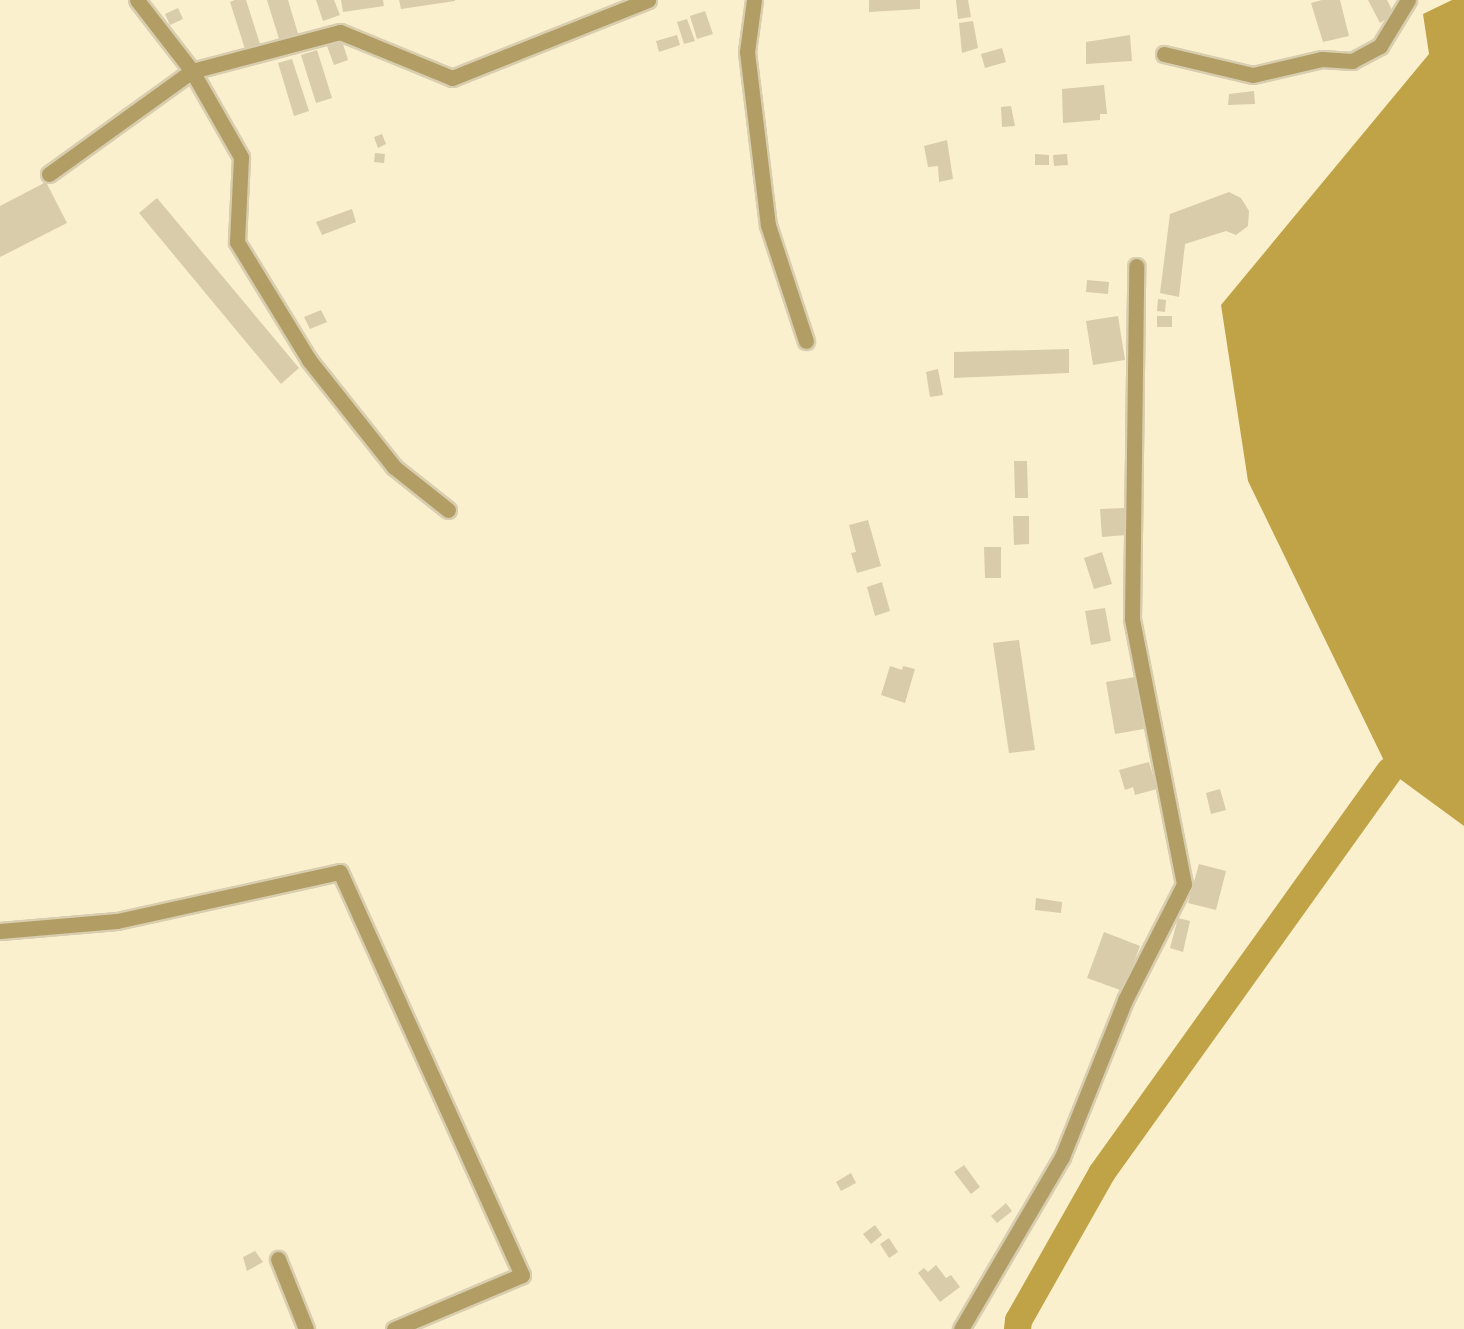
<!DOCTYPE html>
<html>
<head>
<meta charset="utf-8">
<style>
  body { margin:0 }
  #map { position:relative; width:1464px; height:1329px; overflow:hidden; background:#fbf0cd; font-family:"Space Grotesk",sans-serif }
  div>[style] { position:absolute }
  .water>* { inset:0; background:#c0a346 }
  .river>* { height:27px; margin:-13.5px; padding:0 13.5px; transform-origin:13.5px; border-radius:13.5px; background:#c0a346 }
  .building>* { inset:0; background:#d8ccab }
  .roads { filter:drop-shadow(2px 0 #d8ceaf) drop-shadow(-2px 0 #d8ceaf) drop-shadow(0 2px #d8ceaf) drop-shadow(0 -2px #d8ceaf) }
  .minor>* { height:15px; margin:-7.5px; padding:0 7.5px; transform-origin:7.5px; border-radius:7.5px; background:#b29e65 }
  span { translate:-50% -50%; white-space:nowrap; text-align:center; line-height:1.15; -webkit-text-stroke:4.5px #fdfdfd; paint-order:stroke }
</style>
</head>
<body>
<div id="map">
  <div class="water">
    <i style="clip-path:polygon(1452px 0,1464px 0,1464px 826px,1389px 771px,1248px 481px,1221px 305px,1429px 54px,1423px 14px)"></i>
  </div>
  <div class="river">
    <i style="left:1017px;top:1329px;width:9px;rotate:-84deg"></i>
    <i style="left:1018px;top:1320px;width:169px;rotate:-60.5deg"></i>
    <i style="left:1101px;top:1173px;width:495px;rotate:-54.4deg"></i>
  </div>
  <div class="building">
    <i style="clip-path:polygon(235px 0,246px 0,260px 44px,245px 49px,230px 2px)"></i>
    <i style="clip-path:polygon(267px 0,288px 0,299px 37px,280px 42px)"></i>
    <i style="clip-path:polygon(316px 0,334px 0,340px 15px,323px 21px)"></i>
    <i style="clip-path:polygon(341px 0,383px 0,384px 6px,343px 12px)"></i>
    <i style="clip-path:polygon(399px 0,455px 0,455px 1px,401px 9px)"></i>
    <i style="clip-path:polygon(869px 0,920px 0,920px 9px,869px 12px)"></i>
    <i style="clip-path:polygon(956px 0,968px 0,971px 17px,958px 19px)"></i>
    <i style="clip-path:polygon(1322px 0,1340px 0,1349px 36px,1323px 42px,1311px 3px)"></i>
    <i style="clip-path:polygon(1368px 0,1387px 0,1394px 14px,1380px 23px)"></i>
    <i style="clip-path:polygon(178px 8px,183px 19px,170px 25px,165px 14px)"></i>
    <i style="clip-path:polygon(705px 11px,713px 34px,697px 39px,690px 16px)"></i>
    <i style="clip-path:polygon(687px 19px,695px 41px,684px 44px,677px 22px)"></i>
    <i style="clip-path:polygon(973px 21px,978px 48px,962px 53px,959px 23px)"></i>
    <i style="clip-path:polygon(677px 35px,680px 45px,659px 52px,656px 41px)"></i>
    <i style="clip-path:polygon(1130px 35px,1132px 61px,1086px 64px,1086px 42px)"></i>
    <i style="clip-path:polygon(342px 41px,348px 60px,334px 65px,327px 46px)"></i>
    <i style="clip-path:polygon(1002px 48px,1006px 62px,985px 68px,981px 54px)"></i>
    <i style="clip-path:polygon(317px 50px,332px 98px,316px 103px,301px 55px)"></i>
    <i style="clip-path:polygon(292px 59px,309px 111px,294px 116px,278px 63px)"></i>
    <i style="clip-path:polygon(1104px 85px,1107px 114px,1100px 114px,1100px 120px,1063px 123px,1062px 89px)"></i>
    <i style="clip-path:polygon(1254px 91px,1255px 104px,1228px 105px,1229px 94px)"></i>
    <i style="clip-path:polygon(1011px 106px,1015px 126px,1002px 127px,1001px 107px)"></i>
    <i style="clip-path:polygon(382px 134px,386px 144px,378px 148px,374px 137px)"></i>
    <i style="clip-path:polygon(947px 140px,953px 179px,939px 182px,938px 166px,928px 167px,924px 146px)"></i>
    <i style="clip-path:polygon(375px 153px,385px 154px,384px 163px,374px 162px)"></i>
    <i style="clip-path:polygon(1035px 154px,1049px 155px,1049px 165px,1035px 165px)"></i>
    <i style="clip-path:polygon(1067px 154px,1068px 165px,1054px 166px,1053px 155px)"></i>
    <i style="clip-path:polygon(46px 182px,67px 223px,0 257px,0 206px)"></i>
    <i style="clip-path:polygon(1229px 192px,1241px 198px,1249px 211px,1248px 226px,1236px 235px,1226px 231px,1185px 244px,1179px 297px,1160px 293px,1170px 214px)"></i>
    <i style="clip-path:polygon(157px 198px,299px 368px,281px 384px,139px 213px)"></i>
    <i style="clip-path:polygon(352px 209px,356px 222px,322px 235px,316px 222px)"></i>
    <i style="clip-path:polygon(1087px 280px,1109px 282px,1108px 294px,1086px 292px)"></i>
    <i style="clip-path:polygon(1158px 299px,1166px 300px,1165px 312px,1157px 311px)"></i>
    <i style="clip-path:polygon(321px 310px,327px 322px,310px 329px,304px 317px)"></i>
    <i style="clip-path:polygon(1118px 316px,1125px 360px,1093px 365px,1086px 321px)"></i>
    <i style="clip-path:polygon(1157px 316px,1172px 316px,1172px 327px,1157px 327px)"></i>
    <i style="clip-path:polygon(1069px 349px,1069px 373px,954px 378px,954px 352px)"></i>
    <i style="clip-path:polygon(938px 369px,943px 395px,930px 397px,926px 372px)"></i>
    <i style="clip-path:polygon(1014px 461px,1027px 461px,1028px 498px,1015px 498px)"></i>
    <i style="clip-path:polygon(1124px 508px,1126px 535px,1102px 537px,1100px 509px)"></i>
    <i style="clip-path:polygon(1013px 516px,1029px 516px,1029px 544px,1014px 545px)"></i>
    <i style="clip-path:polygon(868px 520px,881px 566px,857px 573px,851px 553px,856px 552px,849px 525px)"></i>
    <i style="clip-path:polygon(984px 547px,1001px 547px,1001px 578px,985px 578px)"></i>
    <i style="clip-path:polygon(1102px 552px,1112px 584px,1094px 589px,1084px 558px)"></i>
    <i style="clip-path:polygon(882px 582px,890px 611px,875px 616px,867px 587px)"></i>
    <i style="clip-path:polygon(1105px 608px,1111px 641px,1091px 645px,1085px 611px)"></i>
    <i style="clip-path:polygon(1019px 640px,1035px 750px,1009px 753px,993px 643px)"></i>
    <i style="clip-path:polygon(890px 666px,902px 670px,903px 666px,915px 669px,905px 703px,881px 695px)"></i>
    <i style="clip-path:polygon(1135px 677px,1144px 729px,1115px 734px,1106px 682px)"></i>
    <i style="clip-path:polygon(1149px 762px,1157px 789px,1135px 795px,1133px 787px,1125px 790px,1119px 770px)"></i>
    <i style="clip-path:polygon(1220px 789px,1226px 810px,1211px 814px,1206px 793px)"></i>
    <i style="clip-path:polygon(1199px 864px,1226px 871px,1216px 910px,1188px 903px)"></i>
    <i style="clip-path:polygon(1036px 898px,1062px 902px,1061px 913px,1035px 910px)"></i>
    <i style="clip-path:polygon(1178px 918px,1190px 921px,1183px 952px,1170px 948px)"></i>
    <i style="clip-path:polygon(1104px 932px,1140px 946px,1123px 991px,1087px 978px)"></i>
    <i style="clip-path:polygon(964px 1165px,980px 1187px,971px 1194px,954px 1172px)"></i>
    <i style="clip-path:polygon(851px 1173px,856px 1183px,841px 1191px,836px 1182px)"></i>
    <i style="clip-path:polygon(1006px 1203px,1012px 1211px,997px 1223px,991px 1216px)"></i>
    <i style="clip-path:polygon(875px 1225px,882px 1235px,871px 1244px,863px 1234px)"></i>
    <i style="clip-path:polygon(889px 1238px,898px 1252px,889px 1258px,880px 1244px)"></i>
    <i style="clip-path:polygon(255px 1251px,263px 1262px,247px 1271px,243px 1257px)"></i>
    <i style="clip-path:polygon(936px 1265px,946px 1278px,951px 1275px,960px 1287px,940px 1302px,918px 1273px,924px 1268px,928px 1272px)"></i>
  </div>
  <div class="roads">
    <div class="minor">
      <i style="left:137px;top:0;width:90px;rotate:52.2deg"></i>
      <i style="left:192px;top:71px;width:99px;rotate:60.3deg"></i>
      <i style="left:241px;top:157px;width:85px;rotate:92.7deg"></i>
      <i style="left:237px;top:242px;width:138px;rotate:58.6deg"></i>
      <i style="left:309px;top:360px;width:137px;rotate:51.5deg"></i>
      <i style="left:394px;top:467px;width:69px;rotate:38.5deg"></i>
      <i style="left:754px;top:0;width:52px;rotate:97.7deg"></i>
      <i style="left:747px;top:52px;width:174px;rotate:83.1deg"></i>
      <i style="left:768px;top:225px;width:122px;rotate:71.9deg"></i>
      <i style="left:1164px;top:54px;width:91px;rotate:13.3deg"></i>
      <i style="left:1253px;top:75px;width:71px;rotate:-13.1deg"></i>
      <i style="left:1322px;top:59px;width:30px;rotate:4deg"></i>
      <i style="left:1352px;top:61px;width:32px;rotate:-28deg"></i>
      <i style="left:1380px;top:46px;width:54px;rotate:-58.7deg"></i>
      <i style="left:49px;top:174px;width:176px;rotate:-35.8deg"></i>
      <i style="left:192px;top:71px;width:153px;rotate:-14.8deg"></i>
      <i style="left:340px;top:32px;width:121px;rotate:22.3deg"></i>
      <i style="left:452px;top:78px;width:211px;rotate:-21.7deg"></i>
      <i style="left:0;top:931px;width:117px;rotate:-4.9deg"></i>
      <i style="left:117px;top:921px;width:228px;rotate:-12.4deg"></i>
      <i style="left:340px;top:872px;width:442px;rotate:65.7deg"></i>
      <i style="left:522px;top:1275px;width:139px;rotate:157.1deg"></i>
      <i style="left:278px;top:1259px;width:75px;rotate:68.2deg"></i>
      <i style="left:961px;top:1329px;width:199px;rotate:-59.6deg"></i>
      <i style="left:1062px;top:1157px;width:169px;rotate:-68.1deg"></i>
      <i style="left:1125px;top:1000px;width:130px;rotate:-63deg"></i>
      <i style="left:1184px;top:884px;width:271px;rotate:-101.1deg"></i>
      <i style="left:1132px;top:618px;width:352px;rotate:-89.3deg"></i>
    </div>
  </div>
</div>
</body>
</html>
